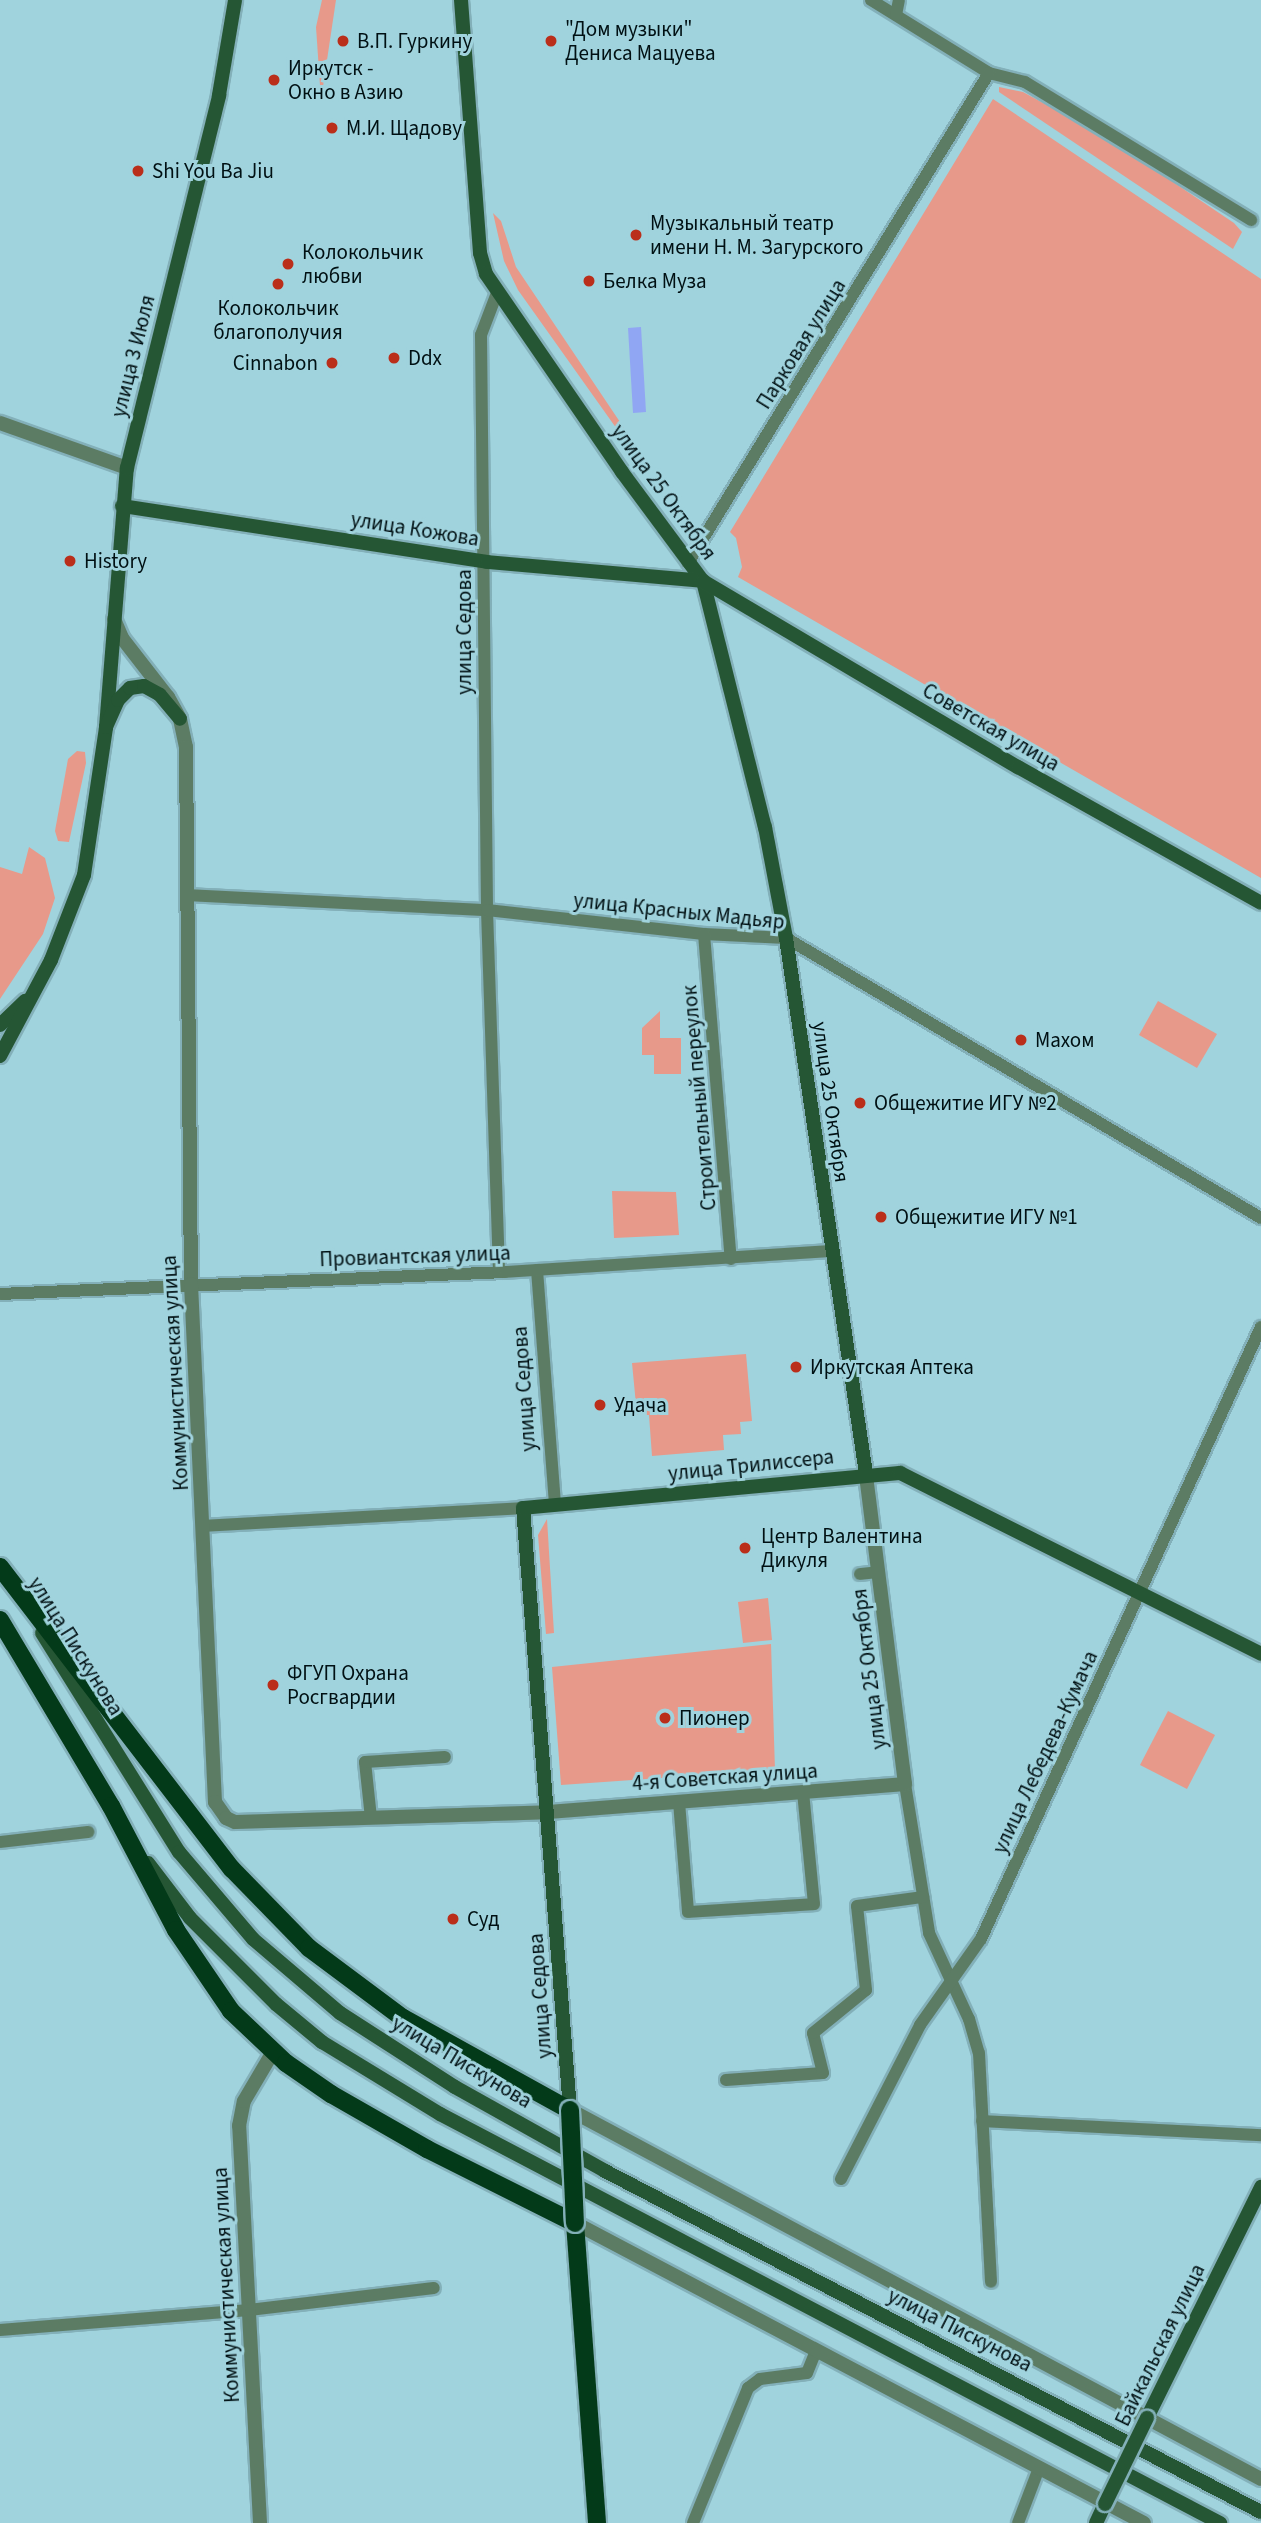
<!DOCTYPE html>
<html>
<head>
<meta charset="utf-8">
<style>
  body { margin:0 }
  #map { position:relative; width:1261px; height:2523px; overflow:hidden; background:#a0d3dd; font-family:"Source Sans 3",sans-serif }
  div>[style] { position:absolute }
  .green>* { inset:0; background:#e7998a }
  .water>* { inset:0; background:#90a6f3 }
  .roads { filter:drop-shadow(2px 0 #83b0b9) drop-shadow(-2px 0 #83b0b9) drop-shadow(0 2px #83b0b9) drop-shadow(0 -2px #83b0b9) }
  .minor>* { height:12px; margin:-6px; padding:0 6px; transform-origin:6px; border-radius:6px; background:#5c7c64 }
  .tertiary>* { height:14px; margin:-7px; padding:0 7px; transform-origin:7px; border-radius:7px; background:#5c7c64 }
  .secondary>* { height:14px; margin:-7px; padding:0 7px; transform-origin:7px; border-radius:7px; background:#255634 }
  .primary>* { height:18px; margin:-9px; padding:0 9px; transform-origin:9px; border-radius:9px; background:#033a19 }
  .bridges { filter:drop-shadow(2px 0 #83b0b9) drop-shadow(-2px 0 #83b0b9) drop-shadow(0 2px #83b0b9) drop-shadow(0 -2px #83b0b9) }
  .secondary-bridge>* { height:14px; margin:-7px; padding:0 7px; transform-origin:7px; border-radius:7px; background:#255634 }
  .primary-bridge>* { height:18px; margin:-9px; padding:0 9px; transform-origin:9px; border-radius:9px; background:#033a19 }
  .dots>* { width:19px; height:19px; translate:-50% -50%; box-sizing:border-box; border:4px solid #a0d3dd; border-radius:50% }
  span { translate:-50% -50%; white-space:nowrap; text-align:center; line-height:1.15; -webkit-text-stroke:6px #a0d3dd; paint-order:stroke }
  .poi-label { font-size:21px; color:#001013 }
  .left { translate:0 -50%; text-align:left }
  .right { translate:-100% -50%; text-align:right }
  .street-label { font-size:21px; color:#001013 }
</style>
</head>
<body>
<div id="map">
  <div class="green">
    <i style="clip-path:polygon(322px 0,336px 0,321px 100px,316px 27px)"></i>
    <i style="clip-path:polygon(999px 87px,1023px 92px,1109px 139px,1234px 223px,1242px 232px,1233px 249px,999px 92px)"></i>
    <i style="clip-path:polygon(993px 99px,1261px 279px,1261px 878px,738px 577px,742px 567px,736px 538px,730px 532px)"></i>
    <i style="clip-path:polygon(493px 213px,501px 221px,516px 267px,624px 428px,619px 432px,518px 290px,504px 261px)"></i>
    <i style="clip-path:polygon(77px 751px,85px 752px,86px 763px,69px 842px,58px 841px,55px 831px,68px 759px)"></i>
    <i style="clip-path:polygon(29px 847px,45px 858px,55px 898px,43px 934px,0 999px,0 867px,22px 874px)"></i>
    <i style="clip-path:polygon(1158px 1001px,1217px 1034px,1197px 1068px,1139px 1035px)"></i>
    <i style="clip-path:polygon(660px 1011px,660px 1038px,681px 1038px,681px 1074px,654px 1074px,654px 1055px,642px 1055px,642px 1028px)"></i>
    <i style="clip-path:polygon(612px 1191px,676px 1192px,679px 1235px,614px 1238px)"></i>
    <i style="clip-path:polygon(746px 1354px,752px 1421px,740px 1422px,741px 1434px,723px 1435px,724px 1450px,652px 1456px,649px 1415px,637px 1415px,632px 1363px)"></i>
    <i style="clip-path:polygon(547px 1519px,554px 1633px,546px 1634px,538px 1535px)"></i>
    <i style="clip-path:polygon(768px 1598px,772px 1640px,743px 1643px,738px 1602px)"></i>
    <i style="clip-path:polygon(771px 1644px,775px 1770px,561px 1785px,552px 1667px)"></i>
    <i style="clip-path:polygon(1168px 1711px,1215px 1735px,1187px 1789px,1140px 1765px)"></i>
  </div>
  <div class="water">
    <i style="clip-path:polygon(641px 327px,646px 412px,633px 413px,628px 328px)"></i>
  </div>
  <div class="roads">
    <div class="minor">
      <i style="left:871px;top:0;width:139px;rotate:31.7deg"></i>
      <i style="left:989px;top:73px;width:37px;rotate:14deg"></i>
      <i style="left:1025px;top:82px;width:265px;rotate:31.4deg"></i>
      <i style="left:896px;top:15px;width:15px;rotate:-79deg"></i>
      <i style="left:497px;top:293px;width:45px;rotate:110.9deg"></i>
      <i style="left:481px;top:335px;width:575px;rotate:89.4deg"></i>
      <i style="left:487px;top:910px;width:362px;rotate:88.1deg"></i>
      <i style="left:688px;top:563px;width:575px;rotate:-58.44deg"></i>
      <i style="left:187px;top:895px;width:300px;rotate:2.9deg"></i>
      <i style="left:487px;top:910px;width:218px;rotate:6.3deg"></i>
      <i style="left:704px;top:934px;width:82px;rotate:2.8deg"></i>
      <i style="left:786px;top:938px;width:551px;rotate:30.52deg"></i>
      <i style="left:704px;top:934px;width:326px;rotate:85.3deg"></i>
      <i style="left:537px;top:1270px;width:236px;rotate:85.6deg"></i>
      <i style="left:0;top:1294px;width:505px;rotate:-2.49deg"></i>
      <i style="left:505px;top:1272px;width:328px;rotate:-3.7deg"></i>
      <i style="left:203px;top:1526px;width:321px;rotate:-3.2deg"></i>
      <i style="left:860px;top:1574px;width:19px;rotate:-6deg"></i>
      <i style="left:905px;top:1784px;width:151px;rotate:80.8deg"></i>
      <i style="left:929px;top:1933px;width:95px;rotate:65.1deg"></i>
      <i style="left:969px;top:2019px;width:35px;rotate:74deg"></i>
      <i style="left:979px;top:2053px;width:229px;rotate:87deg"></i>
      <i style="left:679px;top:1802px;width:110px;rotate:85.3deg"></i>
      <i style="left:688px;top:1912px;width:126px;rotate:-3.6deg"></i>
      <i style="left:814px;top:1904px;width:113px;rotate:-95.6deg"></i>
      <i style="left:371px;top:1818px;width:56px;rotate:-96.1deg"></i>
      <i style="left:365px;top:1762px;width:80px;rotate:-3.6deg"></i>
      <i style="left:0;top:1842px;width:89px;rotate:-6.5deg"></i>
      <i style="left:726px;top:2080px;width:97px;rotate:-4.1deg"></i>
      <i style="left:823px;top:2073px;width:41px;rotate:-104deg"></i>
      <i style="left:813px;top:2033px;width:68px;rotate:-39.1deg"></i>
      <i style="left:866px;top:1990px;width:84px;rotate:-96.1deg"></i>
      <i style="left:857px;top:1906px;width:67px;rotate:-7.8deg"></i>
      <i style="left:982px;top:2121px;width:279px;rotate:2.9deg"></i>
      <i style="left:841px;top:2179px;width:173px;rotate:-62.8deg"></i>
      <i style="left:920px;top:2025px;width:105px;rotate:-54.7deg"></i>
      <i style="left:981px;top:1939px;width:673px;rotate:-65.42deg"></i>
      <i style="left:0;top:2330px;width:250px;rotate:-4.6deg"></i>
      <i style="left:249px;top:2310px;width:186px;rotate:-6.8deg"></i>
      <i style="left:693px;top:2523px;width:146px;rotate:-67.8deg"></i>
      <i style="left:748px;top:2388px;width:15px;rotate:-37deg"></i>
      <i style="left:760px;top:2379px;width:47px;rotate:-7.3deg"></i>
      <i style="left:807px;top:2373px;width:24px;rotate:-68deg"></i>
      <i style="left:1018px;top:2523px;width:59px;rotate:-69.1deg"></i>
    </div>
    <div class="tertiary">
      <i style="left:0;top:423px;width:135px;rotate:19.5deg"></i>
      <i style="left:114px;top:619px;width:21px;rotate:67deg"></i>
      <i style="left:122px;top:638px;width:75px;rotate:52.1deg"></i>
      <i style="left:168px;top:697px;width:25px;rotate:61deg"></i>
      <i style="left:180px;top:719px;width:29px;rotate:78deg"></i>
      <i style="left:186px;top:747px;width:537px;rotate:89.47deg"></i>
      <i style="left:191px;top:1284px;width:519px;rotate:87.35deg"></i>
      <i style="left:215px;top:1802px;width:19px;rotate:55deg"></i>
      <i style="left:226px;top:1818px;width:10px;rotate:24deg"></i>
      <i style="left:235px;top:1822px;width:314px;rotate:-1.8deg"></i>
      <i style="left:549px;top:1812px;width:357px;rotate:-4.5deg"></i>
      <i style="left:905px;top:1784px;width:312px;rotate:-97.2deg"></i>
      <i style="left:570px;top:2110px;width:783px;rotate:28.1deg"></i>
      <i style="left:575px;top:2223px;width:643px;rotate:27.8deg"></i>
      <i style="left:260px;top:2523px;width:398px;rotate:-93deg"></i>
      <i style="left:239px;top:2126px;width:25px;rotate:-79deg"></i>
      <i style="left:244px;top:2101px;width:57px;rotate:-59.4deg"></i>
    </div>
    <div class="secondary">
      <i style="left:461px;top:0;width:254px;rotate:85.7deg"></i>
      <i style="left:480px;top:253px;width:22px;rotate:74deg"></i>
      <i style="left:486px;top:274px;width:240px;rotate:55.5deg"></i>
      <i style="left:622px;top:472px;width:136px;rotate:53.4deg"></i>
      <i style="left:703px;top:581px;width:254px;rotate:75.9deg"></i>
      <i style="left:765px;top:827px;width:113px;rotate:79.3deg"></i>
      <i style="left:786px;top:938px;width:542px;rotate:81.51deg"></i>
      <i style="left:122px;top:506px;width:369px;rotate:8.7deg"></i>
      <i style="left:487px;top:562px;width:217px;rotate:5deg"></i>
      <i style="left:703px;top:581px;width:366px;rotate:30.6deg"></i>
      <i style="left:1018px;top:767px;width:278px;rotate:29.2deg"></i>
      <i style="left:106px;top:727px;width:260px;rotate:-85.4deg"></i>
      <i style="left:127px;top:468px;width:384px;rotate:-76.1deg"></i>
      <i style="left:219px;top:95px;width:96px;rotate:-80.4deg"></i>
      <i style="left:0;top:1025px;width:35px;rotate:-44deg"></i>
      <i style="left:0;top:1056px;width:109px;rotate:-62deg"></i>
      <i style="left:51px;top:960px;width:91px;rotate:-68.8deg"></i>
      <i style="left:84px;top:875px;width:150px;rotate:-81.5deg"></i>
      <i style="left:106px;top:727px;width:30px;rotate:-66deg"></i>
      <i style="left:118px;top:700px;width:17px;rotate:-45deg"></i>
      <i style="left:130px;top:688px;width:14px;rotate:-8deg"></i>
      <i style="left:144px;top:686px;width:18px;rotate:29deg"></i>
      <i style="left:160px;top:695px;width:31px;rotate:50deg"></i>
      <i style="left:42px;top:1633px;width:258px;rotate:58deg"></i>
      <i style="left:179px;top:1852px;width:114px;rotate:49.6deg"></i>
      <i style="left:253px;top:1939px;width:114px;rotate:40.4deg"></i>
      <i style="left:340px;top:2013px;width:137px;rotate:32.8deg"></i>
      <i style="left:455px;top:2087px;width:172px;rotate:29.2deg"></i>
      <i style="left:605px;top:2171px;width:739px;rotate:27.47deg"></i>
      <i style="left:148px;top:1863px;width:69px;rotate:52.6deg"></i>
      <i style="left:190px;top:1918px;width:122px;rotate:45deg"></i>
      <i style="left:276px;top:2004px;width:60px;rotate:39.6deg"></i>
      <i style="left:322px;top:2042px;width:138px;rotate:31.4deg"></i>
      <i style="left:440px;top:2114px;width:881px;rotate:27.67deg"></i>
      <i style="left:570px;top:2110px;width:604px;rotate:-94.46deg"></i>
      <i style="left:523px;top:1508px;width:379px;rotate:-5.3deg"></i>
      <i style="left:900px;top:1473px;width:404px;rotate:26.6deg"></i>
      <i style="left:1147px;top:2418px;width:258px;rotate:-63.7deg"></i>
      <i style="left:1096px;top:2523px;width:21px;rotate:-65deg"></i>
    </div>
    <div class="primary">
      <i style="left:0;top:1567px;width:381px;rotate:52.5deg"></i>
      <i style="left:232px;top:1869px;width:110px;rotate:45.7deg"></i>
      <i style="left:309px;top:1948px;width:117px;rotate:36.7deg"></i>
      <i style="left:403px;top:2018px;width:191px;rotate:28.9deg"></i>
      <i style="left:0;top:1620px;width:217px;rotate:59.2deg"></i>
      <i style="left:111px;top:1806px;width:140px;rotate:62.3deg"></i>
      <i style="left:176px;top:1930px;width:98px;rotate:55.8deg"></i>
      <i style="left:231px;top:2011px;width:76px;rotate:43.4deg"></i>
      <i style="left:286px;top:2063px;width:55px;rotate:34.6deg"></i>
      <i style="left:331px;top:2094px;width:111px;rotate:29.8deg"></i>
      <i style="left:427px;top:2149px;width:165px;rotate:26.6deg"></i>
      <i style="left:575px;top:2223px;width:301px;rotate:85.8deg"></i>
    </div>
  </div>
  <div class="bridges">
    <div class="secondary-bridge">
      <i style="left:1105px;top:2504px;width:96px;rotate:-64deg"></i>
    </div>
    <div class="primary-bridge">
      <i style="left:570px;top:2110px;width:113px;rotate:87.5deg"></i>
    </div>
  </div>
  <div class="dots">
    <i style="left:343px;top:41px;background:#ba2e1a"></i>
    <i style="left:551px;top:41px;background:#ba2e1a"></i>
    <i style="left:274px;top:80px;background:#ba2e1a"></i>
    <i style="left:332px;top:128px;background:#ba2e1a"></i>
    <i style="left:138px;top:171px;background:#ba2e1a"></i>
    <i style="left:636px;top:235px;background:#ba2e1a"></i>
    <i style="left:288px;top:264px;background:#ba2e1a"></i>
    <i style="left:589px;top:281px;background:#ba2e1a"></i>
    <i style="left:278px;top:284px;background:#ba2e1a"></i>
    <i style="left:394px;top:358px;background:#ba2e1a"></i>
    <i style="left:332px;top:363px;background:#ba2e1a"></i>
    <i style="left:70px;top:561px;background:#ba2e1a"></i>
    <i style="left:1021px;top:1040px;background:#ba2e1a"></i>
    <i style="left:860px;top:1103px;background:#ba2e1a"></i>
    <i style="left:881px;top:1217px;background:#ba2e1a"></i>
    <i style="left:796px;top:1367px;background:#ba2e1a"></i>
    <i style="left:600px;top:1405px;background:#ba2e1a"></i>
    <i style="left:745px;top:1548px;background:#ba2e1a"></i>
    <i style="left:273px;top:1685px;background:#ba2e1a"></i>
    <i style="left:665px;top:1718px;background:#ba2e1a"></i>
    <i style="left:453px;top:1919px;background:#ba2e1a"></i>
  </div>
  <div class="poi-label">
    <span class="left" style="left:565px;top:41px">"Дом музыки"<br>Дениса Мацуева</span>
    <span class="left" style="left:357px;top:41px">В.П. Гуркину</span>
    <span class="left" style="left:288px;top:80px">Иркутск -<br>Окно в Азию</span>
    <span class="left" style="left:346px;top:128px">М.И. Щадову</span>
    <span class="left" style="left:152px;top:171px">Shi You Ba Jiu</span>
    <span class="left" style="left:650px;top:235px">Музыкальный театр<br>имени Н. М. Загурского</span>
    <span class="left" style="left:302px;top:264px">Колокольчик<br>любви</span>
    <span class="left" style="left:603px;top:281px">Белка Муза</span>
    <span style="left:278px;top:320px">Колокольчик<br>благополучия</span>
    <span class="left" style="left:408px;top:358px">Ddx</span>
    <span class="right" style="left:318px;top:363px">Cinnabon</span>
    <span class="left" style="left:84px;top:561px">History</span>
    <span class="left" style="left:1035px;top:1040px">Махом</span>
    <span class="left" style="left:874px;top:1103px">Общежитие ИГУ №2</span>
    <span class="left" style="left:895px;top:1217px">Общежитие ИГУ №1</span>
    <span class="left" style="left:810px;top:1367px">Иркутская Аптека</span>
    <span class="left" style="left:614px;top:1405px">Удача</span>
    <span class="left" style="left:761px;top:1548px">Центр Валентина<br>Дикуля</span>
    <span class="left" style="left:287px;top:1685px">ФГУП Охрана<br>Росгвардии</span>
    <span class="left" style="left:679px;top:1718px">Пионер</span>
    <span class="left" style="left:467px;top:1919px">Суд</span>
  </div>
  <div class="street-label">
    <span style="left:801px;top:344px;rotate:-58deg">Парковая улица</span>
    <span style="left:133px;top:356px;rotate:-76deg">улица 3 Июля</span>
    <span style="left:664px;top:492px;rotate:54deg">улица 25 Октября</span>
    <span style="left:415px;top:529px;rotate:9deg">улица Кожова</span>
    <span style="left:464px;top:632px;rotate:-90deg">улица Седова</span>
    <span style="left:991px;top:727px;rotate:30deg">Советская улица</span>
    <span style="left:679px;top:911px;rotate:6deg">улица Красных Мадьяр</span>
    <span style="left:699px;top:1098px;rotate:-95deg">Строительный переулок</span>
    <span style="left:831px;top:1102px;rotate:82deg">улица 25 Октября</span>
    <span style="left:415px;top:1256px;rotate:-2deg">Провиантская улица</span>
    <span style="left:175px;top:1373px;rotate:-93deg">Коммунистическая улица</span>
    <span style="left:524px;top:1389px;rotate:-94deg">улица Седова</span>
    <span style="left:751px;top:1465px;rotate:-6deg">улица Трилиссера</span>
    <span style="left:76px;top:1646px;rotate:58deg">улица Пискунова</span>
    <span style="left:869px;top:1669px;rotate:-97deg">улица 25 Октября</span>
    <span style="left:1045px;top:1752px;rotate:-65deg">улица Лебедева-Кумача</span>
    <span style="left:725px;top:1777px;rotate:-4deg">4-я Советская улица</span>
    <span style="left:540px;top:1996px;rotate:-94deg">улица Седова</span>
    <span style="left:462px;top:2062px;rotate:31deg">улица Пискунова</span>
    <span style="left:226px;top:2285px;rotate:-93deg">Коммунистическая улица</span>
    <span style="left:960px;top:2330px;rotate:27deg">улица Пискунова</span>
    <span style="left:1160px;top:2345px;rotate:-64deg">Байкальская улица</span>
  </div>
</div>
</body>
</html>
